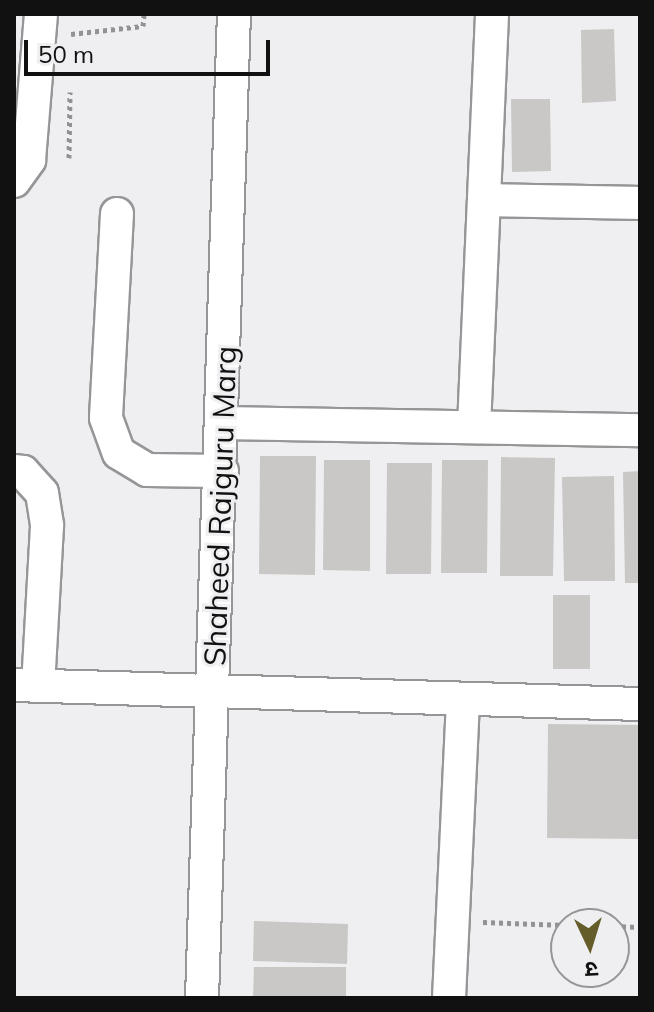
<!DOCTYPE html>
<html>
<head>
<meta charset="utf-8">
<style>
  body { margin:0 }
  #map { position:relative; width:654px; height:1012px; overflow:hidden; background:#efeff1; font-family:Mulish,"Noto Sans Devanagari",sans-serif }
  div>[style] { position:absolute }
  .building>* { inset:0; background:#c9c8c7 }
  .path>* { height:5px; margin-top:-2.5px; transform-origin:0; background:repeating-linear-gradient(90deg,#929293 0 4px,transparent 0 8px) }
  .roads { filter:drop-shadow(2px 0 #969698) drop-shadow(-2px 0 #969698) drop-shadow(0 2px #969698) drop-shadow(0 -2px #969698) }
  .minor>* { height:32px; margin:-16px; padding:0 16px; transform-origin:16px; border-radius:16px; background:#fff }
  span { translate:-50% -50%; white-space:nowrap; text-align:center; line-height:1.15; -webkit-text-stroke:6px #efeff1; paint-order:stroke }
  .street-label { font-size:30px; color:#111 }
  .frame { position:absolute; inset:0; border:16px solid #111; pointer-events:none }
  .north { position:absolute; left:550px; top:908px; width:80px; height:80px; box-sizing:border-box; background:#efeff1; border:2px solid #969697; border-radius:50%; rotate:176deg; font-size:22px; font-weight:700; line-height:32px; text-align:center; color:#111 }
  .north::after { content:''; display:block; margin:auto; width:28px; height:36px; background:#645d29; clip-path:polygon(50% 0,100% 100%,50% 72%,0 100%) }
  .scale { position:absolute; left:24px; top:40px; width:246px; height:36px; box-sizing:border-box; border:4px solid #111; border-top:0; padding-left:10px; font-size:24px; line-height:28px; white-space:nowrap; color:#111; -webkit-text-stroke:6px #efeff1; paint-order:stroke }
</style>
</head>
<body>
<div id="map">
  <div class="building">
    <i style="clip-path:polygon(614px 29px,616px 101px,582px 103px,581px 30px)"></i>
    <i style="clip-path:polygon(511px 99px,550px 99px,551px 171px,512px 172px)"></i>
    <i style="clip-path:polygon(260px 456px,316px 456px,315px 575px,259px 574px)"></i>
    <i style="clip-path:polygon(501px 457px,555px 458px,553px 576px,500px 576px)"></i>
    <i style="clip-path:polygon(324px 460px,370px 460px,370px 571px,323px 570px)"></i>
    <i style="clip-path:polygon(442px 460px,488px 460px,487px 573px,441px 573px)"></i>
    <i style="clip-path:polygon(387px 463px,432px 463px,431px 574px,386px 574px)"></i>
    <i style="clip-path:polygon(640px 471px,640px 583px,625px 583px,623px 472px)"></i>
    <i style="clip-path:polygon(614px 476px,615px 581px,564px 581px,562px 477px)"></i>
    <i style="clip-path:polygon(553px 595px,590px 595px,590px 669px,553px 669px)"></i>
    <i style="clip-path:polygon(548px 724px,640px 725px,640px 839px,547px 838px)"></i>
    <i style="clip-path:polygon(254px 921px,348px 924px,347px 964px,253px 961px)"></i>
    <i style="clip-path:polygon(254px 967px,346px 967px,346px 998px,253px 998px)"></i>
  </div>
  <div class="path">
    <i style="left:71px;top:34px;width:72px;rotate:-6.3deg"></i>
    <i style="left:143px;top:26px;width:12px;rotate:-85deg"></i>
    <i style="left:69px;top:158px;width:66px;rotate:-89.1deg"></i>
    <i style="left:483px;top:922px;width:83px;rotate:2.1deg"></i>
    <i style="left:614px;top:926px;width:26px;rotate:2deg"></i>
  </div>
  <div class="roads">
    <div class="minor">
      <i style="left:14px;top:181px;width:26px;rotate:-54deg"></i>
      <i style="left:29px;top:160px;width:146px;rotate:-85.3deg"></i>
      <i style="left:484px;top:200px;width:156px;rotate:1.1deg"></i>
      <i style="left:117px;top:214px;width:204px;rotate:93.1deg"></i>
      <i style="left:106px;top:418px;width:37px;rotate:70deg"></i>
      <i style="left:119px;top:453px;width:33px;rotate:31deg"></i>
      <i style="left:147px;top:470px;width:75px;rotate:0.8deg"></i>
      <i style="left:224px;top:423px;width:416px;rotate:1deg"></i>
      <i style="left:474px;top:427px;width:413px;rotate:-87.5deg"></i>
      <i style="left:14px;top:471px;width:9px;rotate:6deg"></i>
      <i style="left:23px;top:472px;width:28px;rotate:48deg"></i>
      <i style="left:42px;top:493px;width:33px;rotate:81deg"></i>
      <i style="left:47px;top:526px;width:159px;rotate:93.2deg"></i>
      <i style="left:14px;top:685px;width:626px;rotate:1.74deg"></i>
      <i style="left:202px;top:998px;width:985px;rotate:-88.14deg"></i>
      <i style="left:449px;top:998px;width:299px;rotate:-87.3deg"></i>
    </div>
  </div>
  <div class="street-label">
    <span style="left:220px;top:506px;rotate:-88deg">Shaheed Rajguru Marg</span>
  </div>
  <div class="frame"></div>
  <div class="north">उ</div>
  <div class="scale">50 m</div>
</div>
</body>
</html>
